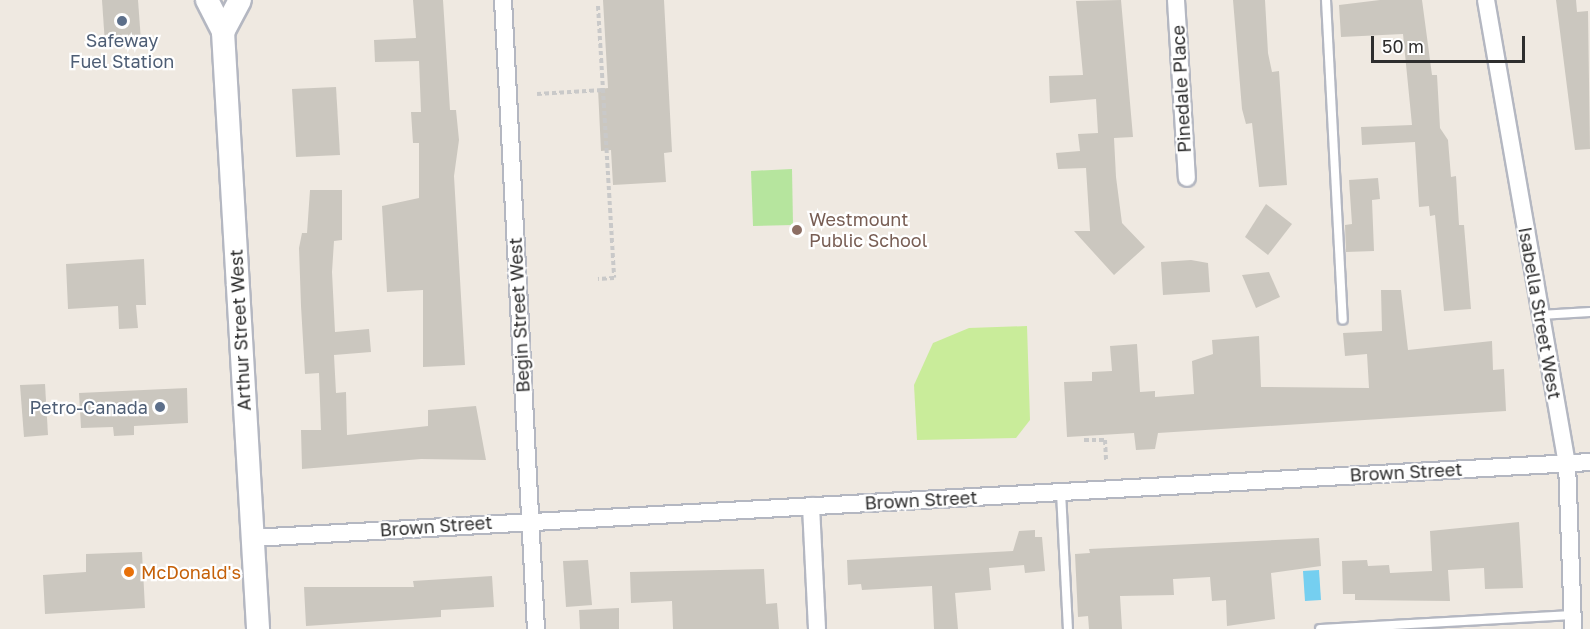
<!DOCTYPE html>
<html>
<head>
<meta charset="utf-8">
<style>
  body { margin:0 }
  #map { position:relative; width:1590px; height:629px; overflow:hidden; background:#efe9e1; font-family:"Golos Text",sans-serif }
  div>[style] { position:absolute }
  .green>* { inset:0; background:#b6e59e }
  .pitch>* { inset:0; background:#c9ec9a }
  .water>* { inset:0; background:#75cff0 }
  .building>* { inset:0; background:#cbc7bf }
  .path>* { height:4px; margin-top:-2px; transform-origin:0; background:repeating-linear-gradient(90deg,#c9c9c9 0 4.5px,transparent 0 7.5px) }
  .roads { filter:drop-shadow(2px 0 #b4b7c1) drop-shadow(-2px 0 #b4b7c1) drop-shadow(0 2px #b4b7c1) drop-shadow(0 -2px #b4b7c1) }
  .service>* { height:8px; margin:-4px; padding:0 4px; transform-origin:4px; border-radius:4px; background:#fff }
  .minor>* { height:16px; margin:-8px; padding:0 8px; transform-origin:8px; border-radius:8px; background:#fff }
  .secondary>* { height:22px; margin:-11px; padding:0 11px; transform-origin:11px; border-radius:11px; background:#fff }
  .dots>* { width:16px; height:16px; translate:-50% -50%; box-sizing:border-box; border:3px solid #fff; border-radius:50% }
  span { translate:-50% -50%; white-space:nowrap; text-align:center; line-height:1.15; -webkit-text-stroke:4.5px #fff; paint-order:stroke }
  .service-label { font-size:18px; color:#4e5e75 }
  .right { translate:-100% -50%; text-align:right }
  .street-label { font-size:18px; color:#2e2e2e }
  .education-label { font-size:18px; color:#785e54 }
  .left { translate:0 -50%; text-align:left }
  .food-label { font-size:18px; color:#c56008 }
  .scale { position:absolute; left:1371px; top:36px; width:154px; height:27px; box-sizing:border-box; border:3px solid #2e2e2e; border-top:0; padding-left:8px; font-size:18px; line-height:21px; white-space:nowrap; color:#2e2e2e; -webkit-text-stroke:4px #fff; paint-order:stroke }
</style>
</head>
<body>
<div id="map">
  <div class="green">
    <i style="clip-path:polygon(792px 169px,793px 225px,753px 226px,751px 171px)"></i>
  </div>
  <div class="pitch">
    <i style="clip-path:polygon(1027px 326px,1030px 420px,1016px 438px,917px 440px,914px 385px,933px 343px,969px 328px)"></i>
  </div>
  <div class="water">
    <i style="clip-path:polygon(1319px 570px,1321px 600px,1305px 601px,1303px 571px)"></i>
  </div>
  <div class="building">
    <i style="clip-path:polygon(102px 0,138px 0,141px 41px,105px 44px)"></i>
    <i style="clip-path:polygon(413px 0,443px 0,450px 110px,456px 110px,459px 140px,454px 176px,465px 365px,423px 367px,423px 290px,387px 292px,382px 206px,419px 198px,419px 143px,413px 143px,411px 112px,421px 112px,419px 61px,375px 62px,374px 40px,416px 38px)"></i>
    <i style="clip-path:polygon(603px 0,664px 0,672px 152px,664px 153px,666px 182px,613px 185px,611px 150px,601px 151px,598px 89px,608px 88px)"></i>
    <i style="clip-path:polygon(1121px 0,1133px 137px,1114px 138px,1116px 177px,1122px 223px,1145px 247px,1114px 275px,1074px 231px,1090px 231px,1086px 168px,1058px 169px,1056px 153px,1080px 151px,1078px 134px,1098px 133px,1096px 99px,1050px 103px,1049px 76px,1083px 75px,1076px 1px)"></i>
    <i style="clip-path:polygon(1233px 0,1265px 0,1268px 53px,1272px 72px,1279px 71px,1287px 185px,1259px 187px,1252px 123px,1246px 124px,1242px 109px)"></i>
    <i style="clip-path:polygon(1380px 0,1422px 0,1432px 75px,1437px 75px,1440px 128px,1448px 140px,1451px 177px,1456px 176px,1459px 225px,1464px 225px,1471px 309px,1444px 311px,1435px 215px,1430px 216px,1429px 206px,1419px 207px,1415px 142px,1362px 145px,1361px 127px,1412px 125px,1403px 34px,1341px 37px,1339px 5px)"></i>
    <i style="clip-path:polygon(1556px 0,1576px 0,1577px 12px,1588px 11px,1590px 149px,1575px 150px)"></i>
    <i style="clip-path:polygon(336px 87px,340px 155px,296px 157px,292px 89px)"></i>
    <i style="clip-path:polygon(1378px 178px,1380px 199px,1372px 200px,1374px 251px,1346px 252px,1345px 225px,1352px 224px,1349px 180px)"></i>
    <i style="clip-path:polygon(310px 190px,342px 190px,342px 240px,334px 241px,332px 272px,335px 332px,369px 329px,371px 352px,334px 355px,336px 393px,346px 392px,347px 435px,428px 426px,428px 410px,476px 406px,486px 460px,421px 459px,302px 469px,301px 430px,321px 430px,319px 373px,305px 374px,301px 306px,299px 248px,302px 233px,307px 233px)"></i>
    <i style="clip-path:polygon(1266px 204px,1292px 224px,1268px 255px,1245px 237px)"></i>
    <i style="clip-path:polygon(144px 259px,146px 305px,136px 305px,138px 328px,119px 329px,118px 306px,68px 309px,66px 264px)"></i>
    <i style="clip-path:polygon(1191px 260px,1208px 263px,1210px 292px,1163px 295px,1161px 262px)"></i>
    <i style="clip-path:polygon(1269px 272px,1280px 297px,1256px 308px,1242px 275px)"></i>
    <i style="clip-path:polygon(1381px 290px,1401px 290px,1408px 350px,1492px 341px,1493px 370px,1504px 369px,1506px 411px,1158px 433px,1155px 449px,1136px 450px,1134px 433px,1067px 437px,1064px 382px,1092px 381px,1092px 372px,1112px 371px,1110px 346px,1137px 344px,1140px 392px,1155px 391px,1155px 397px,1194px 394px,1192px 361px,1213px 354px,1212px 340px,1259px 336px,1261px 387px,1369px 388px,1367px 354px,1345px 356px,1343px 333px,1382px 331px)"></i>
    <i style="clip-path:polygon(45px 384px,48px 435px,24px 437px,20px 385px)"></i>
    <i style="clip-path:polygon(187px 388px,188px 423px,134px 426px,134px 435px,114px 436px,113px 427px,81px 428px,79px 393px)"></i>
    <i style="clip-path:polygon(1519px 522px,1523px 588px,1485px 589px,1484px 568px,1448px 570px,1450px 601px,1355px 600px,1355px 594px,1343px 594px,1342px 561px,1367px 560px,1368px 566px,1389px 565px,1390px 573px,1432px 571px,1430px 531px)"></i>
    <i style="clip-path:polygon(1035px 530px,1035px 537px,1042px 537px,1045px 571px,1025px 573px,1024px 565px,989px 568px,991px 590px,955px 593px,958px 629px,934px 629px,932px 586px,862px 590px,861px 584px,848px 585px,847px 560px,1013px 551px,1019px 531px)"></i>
    <i style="clip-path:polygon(1319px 538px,1321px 566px,1271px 573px,1275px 619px,1227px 626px,1226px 600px,1212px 601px,1210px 577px,1173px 579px,1174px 595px,1120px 596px,1122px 629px,1089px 629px,1088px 616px,1078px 617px,1075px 554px,1090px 553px,1089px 549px)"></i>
    <i style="clip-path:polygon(142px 552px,145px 608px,45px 614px,43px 575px,86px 572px,86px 554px)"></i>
    <i style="clip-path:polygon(588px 560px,592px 605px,566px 607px,563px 561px)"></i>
    <i style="clip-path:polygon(764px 569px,766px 604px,777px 603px,779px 629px,673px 629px,672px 601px,631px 603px,630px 572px)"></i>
    <i style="clip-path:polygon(492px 576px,494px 607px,441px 610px,441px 617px,306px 626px,304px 587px,414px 587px,413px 581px)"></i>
    <i style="clip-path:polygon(619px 608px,619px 629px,580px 629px,579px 610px)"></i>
  </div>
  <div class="path">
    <i style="left:598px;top:6px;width:272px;rotate:86.6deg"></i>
    <i style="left:614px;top:278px;width:16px;rotate:176deg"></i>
    <i style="left:537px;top:94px;width:66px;rotate:-3.5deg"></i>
    <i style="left:1084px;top:440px;width:21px"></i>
    <i style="left:1105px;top:440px;width:20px;rotate:87deg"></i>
  </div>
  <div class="roads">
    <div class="service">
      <i style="left:1326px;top:0;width:320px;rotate:87deg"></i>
      <i style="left:1540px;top:315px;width:50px;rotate:-3.4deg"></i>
      <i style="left:1061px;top:492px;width:137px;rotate:87.1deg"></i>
      <i style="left:1320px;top:629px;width:253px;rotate:-3.2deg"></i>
    </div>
    <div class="minor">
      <i style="left:503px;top:0;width:630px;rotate:87deg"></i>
      <i style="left:1176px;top:0;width:178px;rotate:86.5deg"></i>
      <i style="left:1486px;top:0;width:470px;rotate:80.1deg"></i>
      <i style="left:1567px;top:463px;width:166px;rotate:87.9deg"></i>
      <i style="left:811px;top:506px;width:123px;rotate:87.2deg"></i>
      <i style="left:252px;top:538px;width:1340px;rotate:-3.25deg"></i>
    </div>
    <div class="secondary">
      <i style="left:207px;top:0;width:36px;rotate:63deg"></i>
      <i style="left:223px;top:32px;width:598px;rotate:86.64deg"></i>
      <i style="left:223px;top:32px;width:36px;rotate:-62deg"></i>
    </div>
  </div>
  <div class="dots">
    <i style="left:122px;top:21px;background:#5c6f8a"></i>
    <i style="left:797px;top:230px;background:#8d6e63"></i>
    <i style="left:160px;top:407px;background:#5c6f8a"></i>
    <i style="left:129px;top:572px;background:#e8710a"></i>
  </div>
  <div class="service-label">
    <span style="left:122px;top:51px">Safeway<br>Fuel Station</span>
    <span class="right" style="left:148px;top:407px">Petro-Canada</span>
  </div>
  <div class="street-label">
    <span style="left:1181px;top:89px;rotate:-93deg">Pinedale Place</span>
    <span style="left:1540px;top:313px;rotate:80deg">Isabella Street West</span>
    <span style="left:519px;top:315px;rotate:-93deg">Begin Street West</span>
    <span style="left:240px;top:330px;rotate:-93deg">Arthur Street West</span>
    <span style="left:1406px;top:472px;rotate:-3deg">Brown Street</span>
    <span style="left:921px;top:500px;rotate:-3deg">Brown Street</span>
    <span style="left:436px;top:526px;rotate:-4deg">Brown Street</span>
  </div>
  <div class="education-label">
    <span class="left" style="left:809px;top:230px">Westmount<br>Public School</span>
  </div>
  <div class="food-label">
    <span class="left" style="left:141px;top:572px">McDonald's</span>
  </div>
  <div class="scale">50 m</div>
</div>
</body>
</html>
